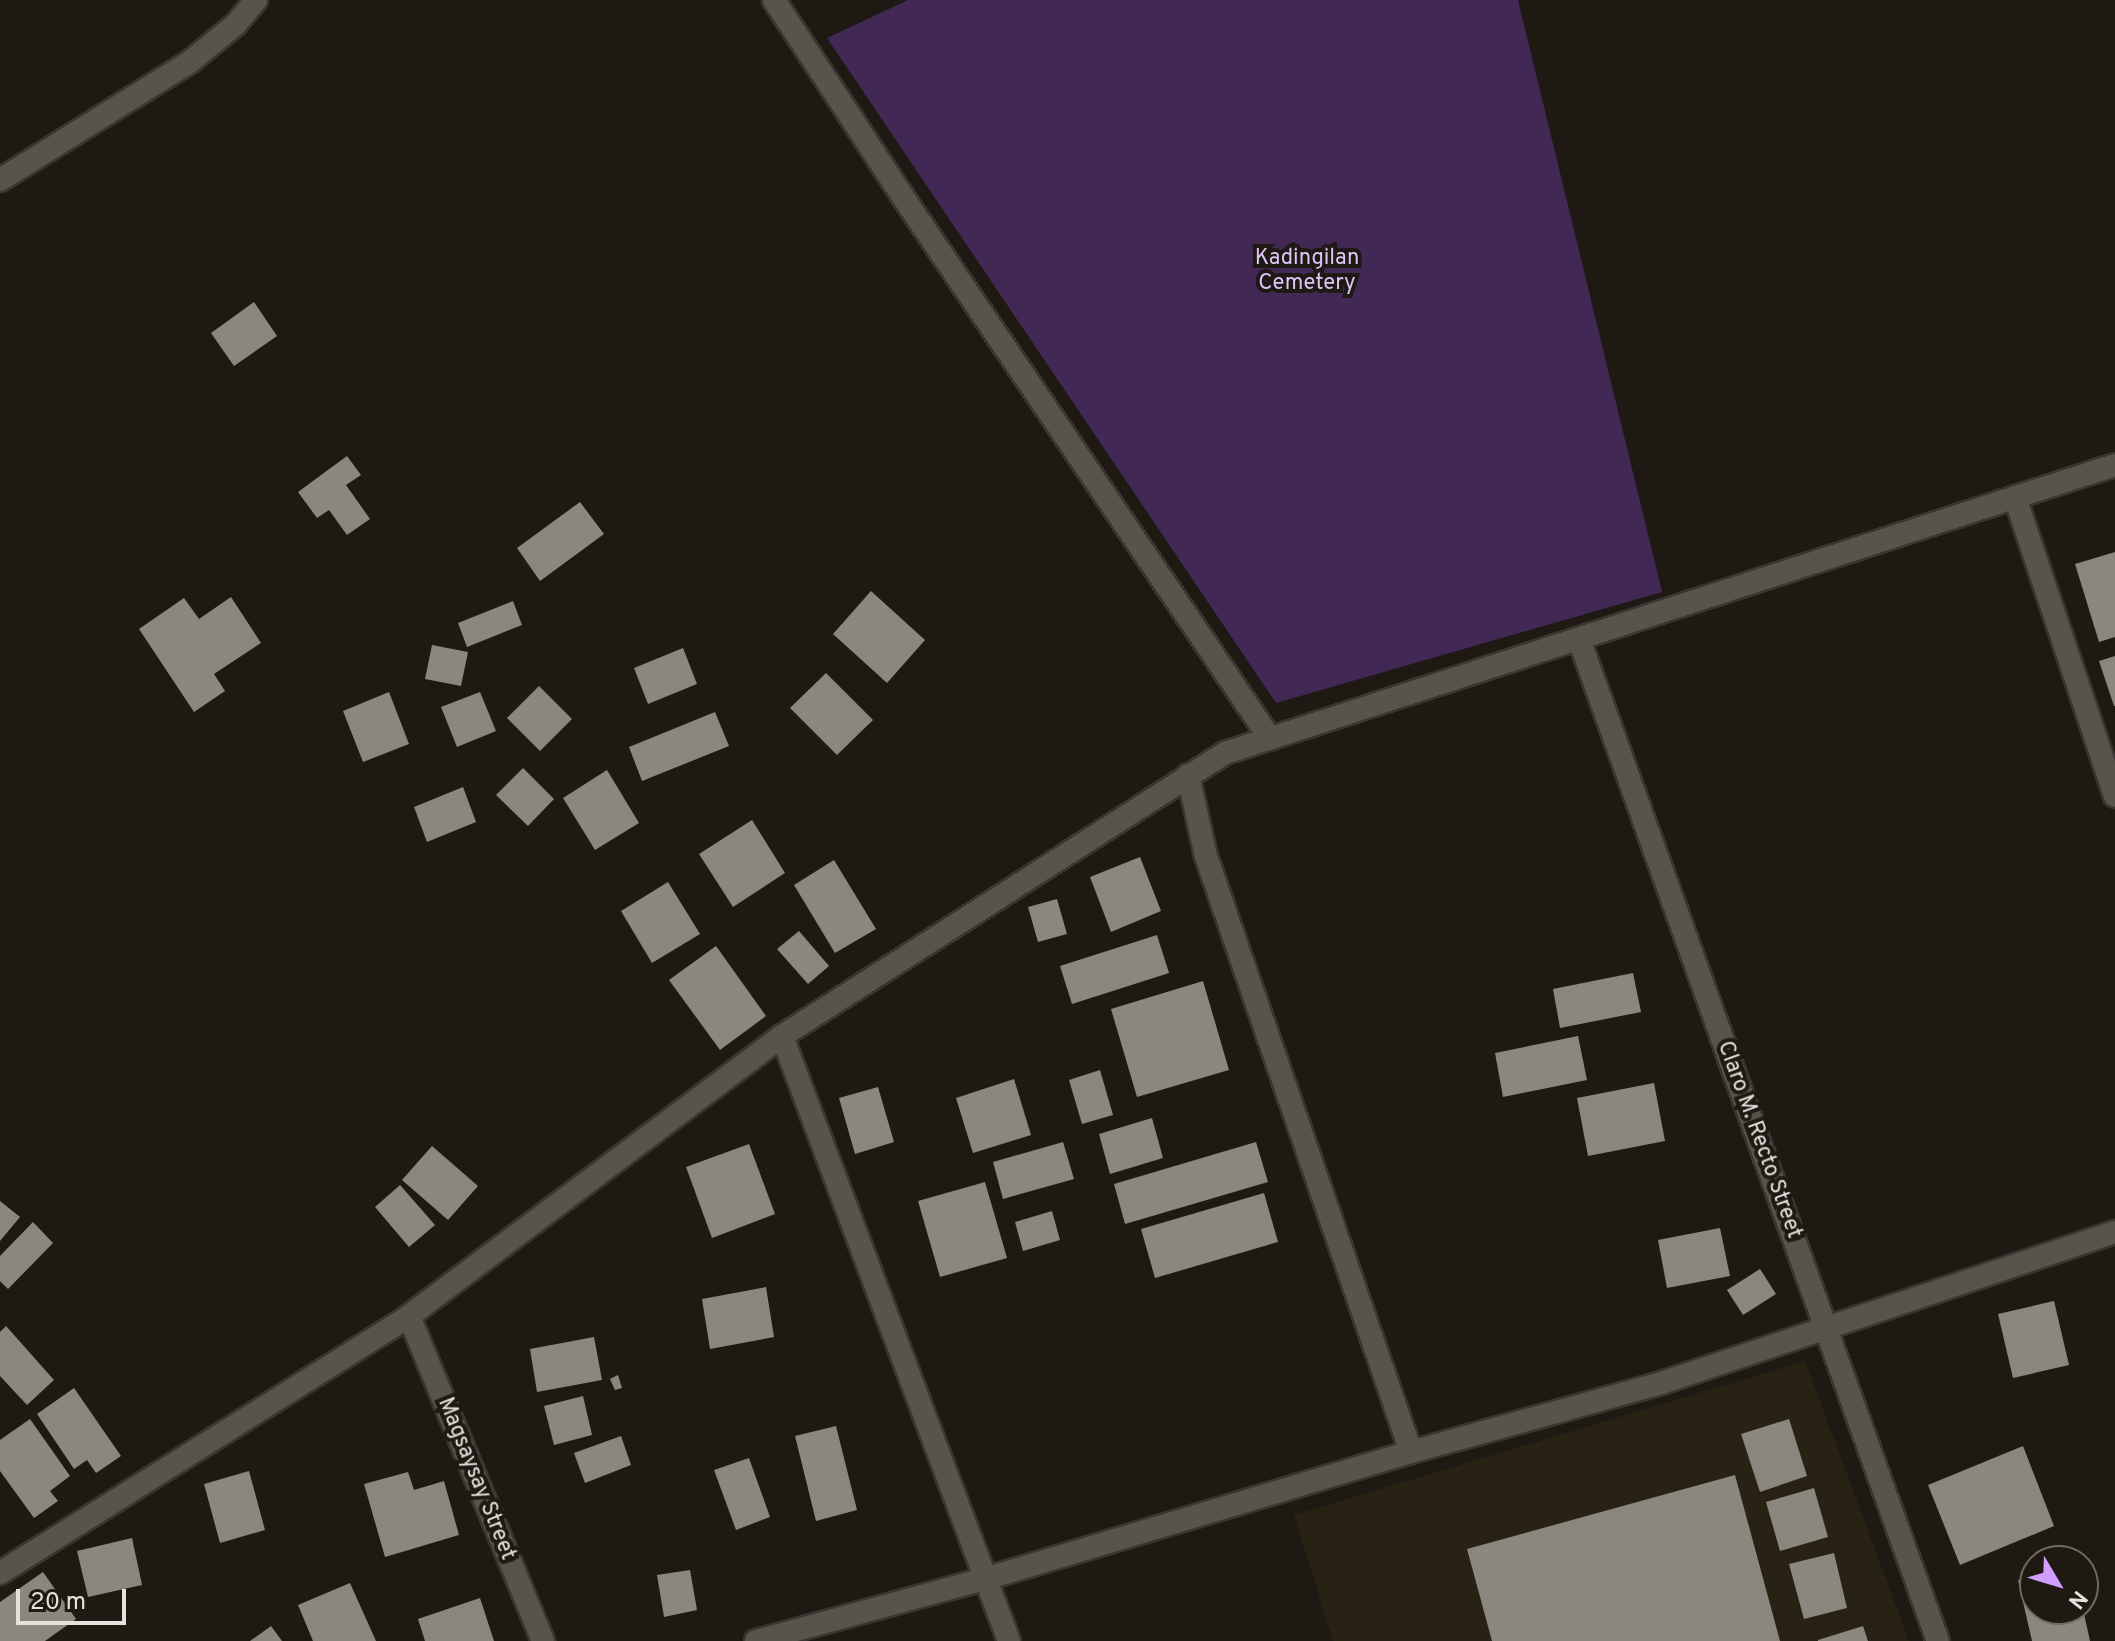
<!DOCTYPE html>
<html>
<head>
<meta charset="utf-8">
<style>
  body { margin:0 }
  #map { position:relative; width:2115px; height:1641px; overflow:hidden; background:#1e1a13; font-family:Overpass,sans-serif }
  div>[style] { position:absolute }
  .built>* { inset:0; background:#282215 }
  .green>* { inset:0; background:#412855 }
  .building>* { inset:0; background:#8c877e }
  .roads { filter:drop-shadow(2px 0 #393632) drop-shadow(-2px 0 #393632) drop-shadow(0 2px #393632) drop-shadow(0 -2px #393632) }
  .minor>* { height:22px; margin:-11px; padding:0 11px; transform-origin:11px; border-radius:11px; background:#58534b }
  span { translate:-50% -50%; white-space:nowrap; text-align:center; line-height:1.15; -webkit-text-stroke:8px #1e1a13; paint-order:stroke }
  .park-label { font-size:22px; color:#dfc3f9 }
  .street-label { font-size:22px; color:#e5e2dd }
  .north { position:absolute; left:2019px; top:1545px; width:80px; height:80px; box-sizing:border-box; background:#1e1a13; border:2px solid #6e6a64; border-radius:50%; rotate:128deg; font-size:22px; font-weight:700; line-height:32px; text-align:center; color:#e5e2dd }
  .north::after { content:''; display:block; margin:auto; width:28px; height:36px; background:#d19dfe; clip-path:polygon(50% 0,100% 100%,50% 72%,0 100%) }
  .scale { position:absolute; left:16px; top:1589px; width:110px; height:36px; box-sizing:border-box; border:4px solid #e5e2dd; border-top:0; padding-left:10px; font-size:24px; line-height:28px; white-space:nowrap; color:#e5e2dd; -webkit-text-stroke:6px #1e1a13; paint-order:stroke }
</style>
</head>
<body>
<div id="map">
  <div class="built">
    <i style="clip-path:polygon(1805px 1361px,1909px 1641px,1333px 1641px,1294px 1515px)"></i>
  </div>
  <div class="green">
    <i style="clip-path:polygon(908px 0,1518px 0,1662px 592px,1276px 703px,827px 38px)"></i>
  </div>
  <div class="building">
    <i style="clip-path:polygon(254px 302px,277px 336px,234px 366px,211px 333px)"></i>
    <i style="clip-path:polygon(347px 456px,361px 475px,346px 485px,370px 519px,347px 535px,329px 510px,317px 518px,298px 492px)"></i>
    <i style="clip-path:polygon(580px 502px,604px 534px,540px 581px,517px 548px)"></i>
    <i style="clip-path:polygon(2115px 552px,2115px 637px,2099px 642px,2075px 564px)"></i>
    <i style="clip-path:polygon(871px 591px,925px 640px,887px 683px,833px 634px)"></i>
    <i style="clip-path:polygon(231px 597px,261px 643px,214px 674px,225px 691px,194px 712px,139px 629px,184px 598px,199px 619px)"></i>
    <i style="clip-path:polygon(513px 601px,522px 625px,467px 647px,458px 623px)"></i>
    <i style="clip-path:polygon(432px 645px,468px 652px,461px 686px,425px 679px)"></i>
    <i style="clip-path:polygon(683px 648px,697px 684px,648px 704px,634px 668px)"></i>
    <i style="clip-path:polygon(2115px 656px,2115px 706px,2114px 706px,2099px 661px)"></i>
    <i style="clip-path:polygon(826px 673px,873px 720px,837px 755px,790px 708px)"></i>
    <i style="clip-path:polygon(539px 686px,572px 719px,540px 751px,507px 718px)"></i>
    <i style="clip-path:polygon(389px 692px,409px 744px,363px 762px,343px 711px)"></i>
    <i style="clip-path:polygon(480px 692px,496px 731px,457px 747px,441px 707px)"></i>
    <i style="clip-path:polygon(715px 712px,729px 746px,642px 781px,629px 747px)"></i>
    <i style="clip-path:polygon(523px 768px,554px 799px,528px 826px,496px 795px)"></i>
    <i style="clip-path:polygon(607px 770px,639px 823px,595px 850px,563px 798px)"></i>
    <i style="clip-path:polygon(463px 787px,476px 822px,427px 842px,414px 807px)"></i>
    <i style="clip-path:polygon(752px 820px,785px 873px,733px 907px,699px 854px)"></i>
    <i style="clip-path:polygon(1140px 857px,1161px 911px,1111px 932px,1090px 877px)"></i>
    <i style="clip-path:polygon(834px 860px,876px 929px,835px 953px,794px 885px)"></i>
    <i style="clip-path:polygon(668px 882px,700px 934px,652px 963px,621px 911px)"></i>
    <i style="clip-path:polygon(1057px 899px,1067px 934px,1038px 942px,1028px 907px)"></i>
    <i style="clip-path:polygon(799px 931px,829px 966px,808px 984px,777px 949px)"></i>
    <i style="clip-path:polygon(1157px 935px,1169px 973px,1072px 1004px,1060px 966px)"></i>
    <i style="clip-path:polygon(716px 946px,766px 1016px,720px 1050px,669px 980px)"></i>
    <i style="clip-path:polygon(1633px 973px,1641px 1012px,1560px 1028px,1553px 989px)"></i>
    <i style="clip-path:polygon(1203px 981px,1229px 1070px,1137px 1097px,1111px 1009px)"></i>
    <i style="clip-path:polygon(1578px 1036px,1587px 1080px,1503px 1097px,1495px 1053px)"></i>
    <i style="clip-path:polygon(1100px 1070px,1113px 1115px,1082px 1124px,1069px 1080px)"></i>
    <i style="clip-path:polygon(1014px 1079px,1031px 1135px,973px 1153px,956px 1098px)"></i>
    <i style="clip-path:polygon(1654px 1083px,1665px 1141px,1588px 1156px,1577px 1098px)"></i>
    <i style="clip-path:polygon(878px 1087px,894px 1142px,855px 1154px,839px 1098px)"></i>
    <i style="clip-path:polygon(1152px 1118px,1163px 1158px,1110px 1174px,1099px 1134px)"></i>
    <i style="clip-path:polygon(1063px 1142px,1074px 1179px,1003px 1199px,993px 1162px)"></i>
    <i style="clip-path:polygon(1256px 1142px,1268px 1182px,1125px 1224px,1114px 1184px)"></i>
    <i style="clip-path:polygon(749px 1144px,775px 1214px,712px 1238px,686px 1167px)"></i>
    <i style="clip-path:polygon(432px 1146px,478px 1186px,448px 1220px,402px 1180px)"></i>
    <i style="clip-path:polygon(985px 1182px,1007px 1258px,940px 1277px,918px 1201px)"></i>
    <i style="clip-path:polygon(400px 1185px,435px 1225px,409px 1247px,375px 1207px)"></i>
    <i style="clip-path:polygon(1264px 1193px,1278px 1242px,1155px 1278px,1141px 1229px)"></i>
    <i style="clip-path:polygon(0 1201px,20px 1217px,0 1241px)"></i>
    <i style="clip-path:polygon(1052px 1211px,1060px 1240px,1023px 1251px,1015px 1222px)"></i>
    <i style="clip-path:polygon(33px 1222px,53px 1243px,8px 1289px,0 1281px,0 1256px)"></i>
    <i style="clip-path:polygon(1720px 1228px,1730px 1276px,1667px 1288px,1658px 1240px)"></i>
    <i style="clip-path:polygon(1760px 1269px,1776px 1294px,1743px 1315px,1727px 1290px)"></i>
    <i style="clip-path:polygon(766px 1287px,774px 1337px,710px 1349px,702px 1299px)"></i>
    <i style="clip-path:polygon(2054px 1301px,2069px 1365px,2013px 1378px,1998px 1314px)"></i>
    <i style="clip-path:polygon(6px 1326px,54px 1380px,27px 1405px,0 1376px,0 1332px)"></i>
    <i style="clip-path:polygon(594px 1337px,602px 1380px,537px 1392px,530px 1349px)"></i>
    <i style="clip-path:polygon(618px 1375px,622px 1388px,615px 1390px,610px 1379px)"></i>
    <i style="clip-path:polygon(74px 1388px,121px 1456px,96px 1473px,87px 1460px,74px 1469px,37px 1414px)"></i>
    <i style="clip-path:polygon(583px 1396px,592px 1435px,554px 1445px,544px 1406px)"></i>
    <i style="clip-path:polygon(30px 1419px,70px 1476px,50px 1491px,58px 1501px,34px 1518px,0 1471px,0 1440px)"></i>
    <i style="clip-path:polygon(1789px 1419px,1807px 1476px,1760px 1492px,1741px 1434px)"></i>
    <i style="clip-path:polygon(836px 1426px,857px 1510px,816px 1521px,795px 1436px)"></i>
    <i style="clip-path:polygon(621px 1436px,631px 1465px,585px 1483px,574px 1453px)"></i>
    <i style="clip-path:polygon(2023px 1446px,2054px 1526px,1960px 1565px,1928px 1485px)"></i>
    <i style="clip-path:polygon(749px 1458px,770px 1517px,736px 1530px,714px 1470px)"></i>
    <i style="clip-path:polygon(249px 1471px,265px 1530px,220px 1543px,204px 1484px)"></i>
    <i style="clip-path:polygon(408px 1472px,414px 1490px,444px 1481px,459px 1535px,385px 1557px,364px 1484px)"></i>
    <i style="clip-path:polygon(1735px 1475px,1780px 1641px,1492px 1641px,1467px 1549px)"></i>
    <i style="clip-path:polygon(1814px 1488px,1828px 1537px,1780px 1551px,1766px 1502px)"></i>
    <i style="clip-path:polygon(132px 1538px,142px 1585px,88px 1597px,77px 1551px)"></i>
    <i style="clip-path:polygon(1834px 1553px,1847px 1608px,1804px 1619px,1789px 1564px)"></i>
    <i style="clip-path:polygon(690px 1570px,697px 1610px,664px 1617px,657px 1575px)"></i>
    <i style="clip-path:polygon(43px 1572px,76px 1619px,45px 1641px,0 1641px,0 1602px)"></i>
    <i style="clip-path:polygon(2035px 1576px,2035px 1609px,2083px 1609px,2090px 1641px,2032px 1641px,2018px 1580px)"></i>
    <i style="clip-path:polygon(350px 1583px,376px 1641px,313px 1641px,298px 1605px)"></i>
    <i style="clip-path:polygon(480px 1598px,494px 1641px,425px 1641px,418px 1619px)"></i>
    <i style="clip-path:polygon(271px 1626px,282px 1641px,250px 1641px)"></i>
    <i style="clip-path:polygon(1863px 1626px,1868px 1641px,1818px 1641px,1818px 1640px)"></i>
  </div>
  <div class="roads">
    <div class="minor">
      <i style="left:774px;top:0;width:232px;rotate:56.8deg"></i>
      <i style="left:901px;top:194px;width:656px;rotate:55.87deg"></i>
      <i style="left:0;top:180px;width:225px;rotate:-31.9deg"></i>
      <i style="left:191px;top:61px;width:58px;rotate:-39.4deg"></i>
      <i style="left:236px;top:24px;width:31px;rotate:-50deg"></i>
      <i style="left:2015px;top:497px;width:315px;rotate:71.5deg"></i>
      <i style="left:1579px;top:639px;width:1064px;rotate:70.29deg"></i>
      <i style="left:1188px;top:775px;width:83px;rotate:77.5deg"></i>
      <i style="left:1206px;top:856px;width:630px;rotate:71.02deg"></i>
      <i style="left:782px;top:1036px;width:646px;rotate:69.43deg"></i>
      <i style="left:409px;top:1316px;width:352px;rotate:67.6deg"></i>
      <i style="left:0;top:1573px;width:483px;rotate:-32.1deg"></i>
      <i style="left:409px;top:1316px;width:466px;rotate:-36.9deg"></i>
      <i style="left:782px;top:1036px;width:526px;rotate:-32.57deg"></i>
      <i style="left:1225px;top:753px;width:935px;rotate:-17.93deg"></i>
      <i style="left:756px;top:1641px;width:240px;rotate:-15.2deg"></i>
      <i style="left:988px;top:1578px;width:441px;rotate:-16.6deg"></i>
      <i style="left:1411px;top:1452px;width:259px;rotate:-15.4deg"></i>
      <i style="left:1661px;top:1383px;width:478px;rotate:-18.4deg"></i>
    </div>
  </div>
  <div class="park-label">
    <span style="left:1307px;top:271px">Kadingilan<br>Cemetery</span>
  </div>
  <div class="street-label">
    <span style="left:1759px;top:1140px;rotate:70deg">Claro M. Recto Street</span>
    <span style="left:476px;top:1479px;rotate:68deg">Magsaysay Street</span>
  </div>
  <div class="north">N</div>
  <div class="scale">20 m</div>
</div>
</body>
</html>
